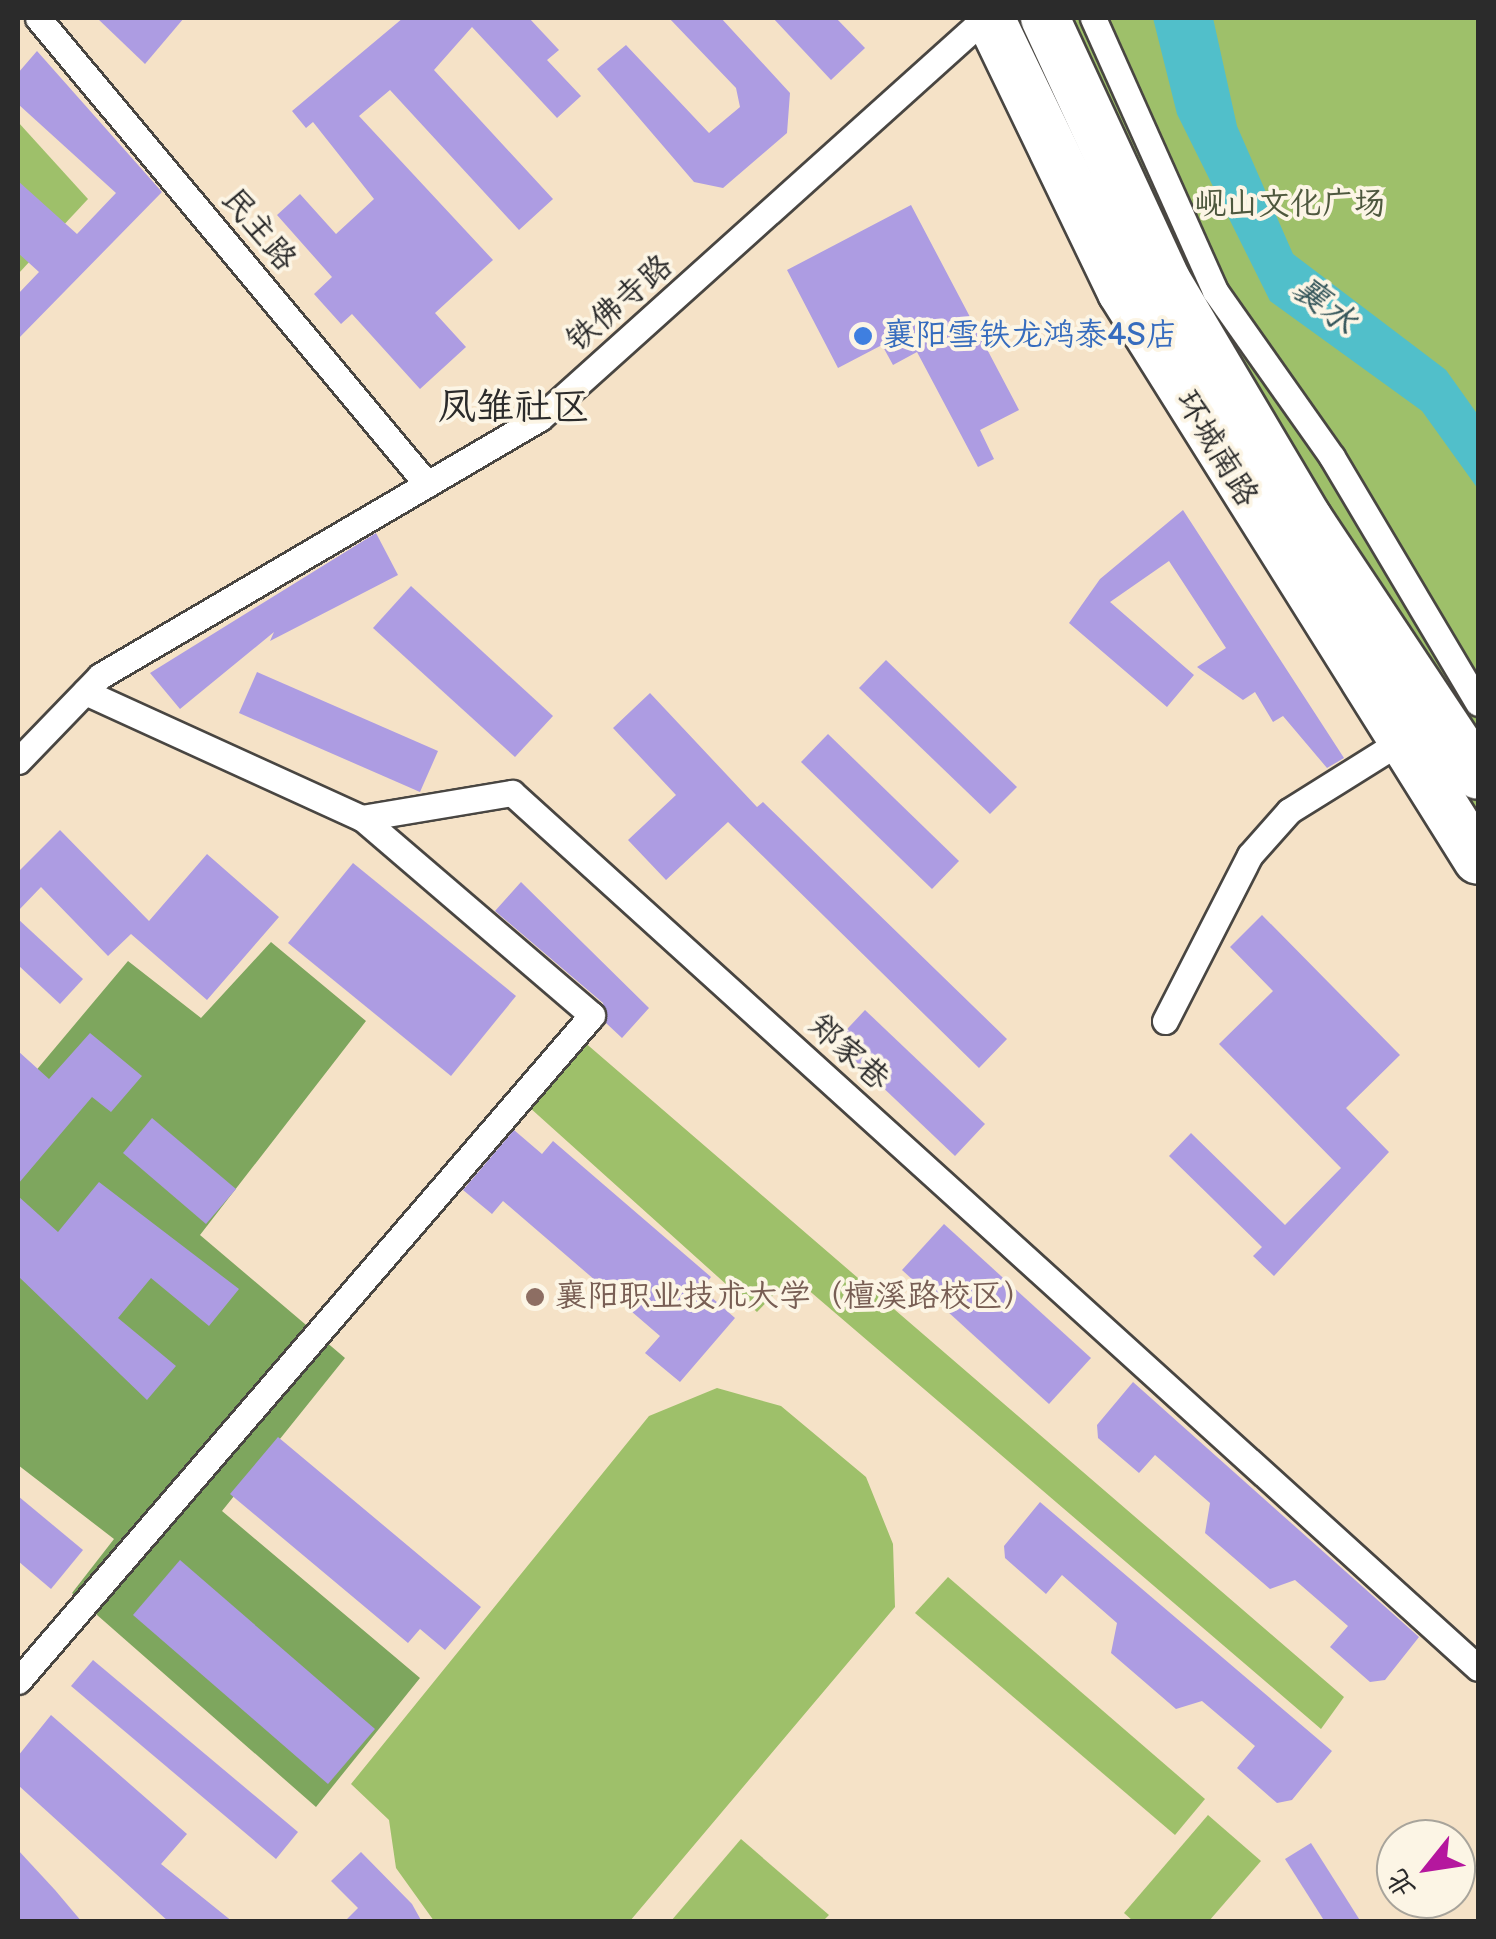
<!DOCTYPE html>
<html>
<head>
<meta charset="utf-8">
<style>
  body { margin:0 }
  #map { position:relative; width:1496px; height:1939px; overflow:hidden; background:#f5e2c7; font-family:"Balsamiq Sans","LXGW WenKai TC",sans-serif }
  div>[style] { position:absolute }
  .green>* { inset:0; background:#9ec06a }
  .forest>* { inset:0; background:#7ea65e }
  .water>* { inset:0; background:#51bfca }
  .building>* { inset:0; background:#ad9ce2 }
  .roads { filter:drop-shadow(2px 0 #494642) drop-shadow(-2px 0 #494642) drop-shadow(0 2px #494642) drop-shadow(0 -2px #494642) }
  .street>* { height:25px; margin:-12.5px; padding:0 12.5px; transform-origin:12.5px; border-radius:12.5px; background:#fff }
  .highway>* { height:48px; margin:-24px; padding:0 24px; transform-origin:24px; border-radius:24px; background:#fff }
  .dots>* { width:28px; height:28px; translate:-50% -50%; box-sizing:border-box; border:5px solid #fcf5e5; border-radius:50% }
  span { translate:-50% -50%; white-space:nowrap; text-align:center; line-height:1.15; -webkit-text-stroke:8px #fcf5e5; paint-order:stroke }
  .park-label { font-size:32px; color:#4e583e }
  .street-label { font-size:32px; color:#2b2b2b }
  .shop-label { font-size:32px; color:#366cbe }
  .left { translate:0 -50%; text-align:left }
  .education-label { font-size:32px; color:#785e54 }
  .water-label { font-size:35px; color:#36575b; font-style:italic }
  .quarter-label { font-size:38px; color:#2b2b2b }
  .frame { position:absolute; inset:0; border:20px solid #2b2b2b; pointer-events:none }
  .north { position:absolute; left:1376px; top:1819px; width:100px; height:100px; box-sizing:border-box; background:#fcf5e5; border:2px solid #a8a49b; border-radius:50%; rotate:240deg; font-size:28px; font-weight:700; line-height:40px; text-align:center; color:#2b2b2b }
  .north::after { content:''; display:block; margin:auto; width:35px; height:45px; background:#b5179e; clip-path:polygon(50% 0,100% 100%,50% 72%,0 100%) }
</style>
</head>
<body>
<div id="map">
  <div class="green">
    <i style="clip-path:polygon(990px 18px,1478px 18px,1478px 860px)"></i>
    <i style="clip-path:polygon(18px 122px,88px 199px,18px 274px)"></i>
    <i style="clip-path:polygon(575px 1034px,1344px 1697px,1321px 1729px,792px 1276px,757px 1312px,519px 1098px)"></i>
    <i style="clip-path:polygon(717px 1388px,781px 1406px,866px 1477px,893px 1544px,895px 1607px,630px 1921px,434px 1921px,396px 1868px,389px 1820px,351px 1784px,649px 1416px)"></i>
    <i style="clip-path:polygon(948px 1577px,1205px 1799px,1175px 1835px,915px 1613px)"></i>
    <i style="clip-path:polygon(1208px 1815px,1261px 1861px,1209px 1921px,1133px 1921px,1124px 1913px)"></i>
    <i style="clip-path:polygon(741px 1839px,829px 1915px,823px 1921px,671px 1921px)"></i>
  </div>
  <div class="forest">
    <i style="clip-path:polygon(271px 942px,366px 1021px,200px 1235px,345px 1358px,222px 1511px,420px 1678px,316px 1807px,72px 1593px,114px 1539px,18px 1465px,18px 1092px,128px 961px,201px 1018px)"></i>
  </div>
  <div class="water">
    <i style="clip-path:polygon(1153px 18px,1213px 18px,1237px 126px,1293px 254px,1446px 370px,1478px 415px,1478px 489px,1422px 411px,1270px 301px,1177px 114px)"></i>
  </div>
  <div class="building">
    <i style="clip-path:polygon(97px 18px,184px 18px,145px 64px)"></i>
    <i style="clip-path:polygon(403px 18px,529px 18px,559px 50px,547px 60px,581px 96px,557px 118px,472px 27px,434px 70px,553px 199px,519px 230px,390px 90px,359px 116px,493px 260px,435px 313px,466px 347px,420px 389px,352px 314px,341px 324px,314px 294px,332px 277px,277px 215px,300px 194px,336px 234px,374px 199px,313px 122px,306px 128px,292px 111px)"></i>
    <i style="clip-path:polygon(669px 18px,721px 18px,790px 93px,787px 133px,723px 188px,694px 182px,597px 69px,626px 45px,709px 133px,740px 107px,736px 88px)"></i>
    <i style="clip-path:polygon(773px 18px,836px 18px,865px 48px,831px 80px)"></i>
    <i style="clip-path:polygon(37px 51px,162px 192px,18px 339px,18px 294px,39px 272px,18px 253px,18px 181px,77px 234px,116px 193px,18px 104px,18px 73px)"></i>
    <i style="clip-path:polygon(911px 205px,1019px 410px,980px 430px,994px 459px,978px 467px,917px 352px,893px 365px,882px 345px,838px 368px,787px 270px)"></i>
    <i style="clip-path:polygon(1183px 510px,1344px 758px,1327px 768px,1283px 716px,1273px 722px,1255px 692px,1243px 700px,1197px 667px,1226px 648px,1169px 561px,1110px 602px,1194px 675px,1167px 707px,1069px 623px,1100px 579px)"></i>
    <i style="clip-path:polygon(376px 533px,398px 575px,270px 641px,274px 632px,180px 709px,150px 673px)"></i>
    <i style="clip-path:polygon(411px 586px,553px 716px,515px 757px,373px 628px)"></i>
    <i style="clip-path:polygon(886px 660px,1017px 787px,990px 814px,859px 688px)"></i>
    <i style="clip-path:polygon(257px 672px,438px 751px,420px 792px,239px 713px)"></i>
    <i style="clip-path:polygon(650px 693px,757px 807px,763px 802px,1007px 1039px,979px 1068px,728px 822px,666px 880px,628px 840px,676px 795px,613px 728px)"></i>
    <i style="clip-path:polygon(828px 734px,959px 861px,932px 889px,801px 762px)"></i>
    <i style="clip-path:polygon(60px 830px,149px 921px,207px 854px,279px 917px,207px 1000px,131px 934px,108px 956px,41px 887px,18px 911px,18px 872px)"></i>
    <i style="clip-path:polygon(353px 863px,516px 996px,451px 1076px,288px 943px)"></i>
    <i style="clip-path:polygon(521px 882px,649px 1008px,622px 1038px,606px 1023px,603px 1003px,495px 911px)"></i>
    <i style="clip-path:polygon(1262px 915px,1400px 1055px,1346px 1108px,1389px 1152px,1274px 1276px,1253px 1256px,1262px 1247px,1169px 1156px,1191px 1133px,1285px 1225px,1341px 1168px,1219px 1044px,1273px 991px,1230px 947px)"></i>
    <i style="clip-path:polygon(18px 919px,83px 979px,60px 1004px,18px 965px)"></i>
    <i style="clip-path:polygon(865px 1010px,985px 1124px,955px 1156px,835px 1042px)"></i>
    <i style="clip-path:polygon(90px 1033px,142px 1076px,111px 1112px,92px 1097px,18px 1184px,18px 1051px,49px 1079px)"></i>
    <i style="clip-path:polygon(152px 1118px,236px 1189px,206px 1224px,123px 1153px)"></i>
    <i style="clip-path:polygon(514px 1130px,542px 1154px,553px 1141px,711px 1277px,702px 1289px,735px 1318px,680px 1382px,645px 1353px,660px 1336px,503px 1201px,492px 1214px,463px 1190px)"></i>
    <i style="clip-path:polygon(99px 1182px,239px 1289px,209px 1326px,151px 1278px,118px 1318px,176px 1366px,147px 1400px,18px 1276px,18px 1196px,58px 1232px)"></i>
    <i style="clip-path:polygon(944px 1224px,1091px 1358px,1049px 1404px,902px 1270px)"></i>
    <i style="clip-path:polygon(1133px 1382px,1419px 1637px,1385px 1680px,1370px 1682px,1330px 1647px,1348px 1626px,1295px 1580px,1270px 1589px,1205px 1533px,1210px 1503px,1155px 1455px,1139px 1473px,1098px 1438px,1097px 1425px)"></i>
    <i style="clip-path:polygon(278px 1437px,481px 1607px,445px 1650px,420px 1629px,408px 1643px,230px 1494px)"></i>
    <i style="clip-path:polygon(18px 1496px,83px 1550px,51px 1589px,18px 1561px)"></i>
    <i style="clip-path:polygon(1040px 1502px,1332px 1751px,1292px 1800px,1277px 1803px,1237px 1768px,1255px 1746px,1202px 1701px,1176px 1709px,1111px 1653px,1117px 1623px,1062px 1575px,1046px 1594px,1005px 1558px,1004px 1546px)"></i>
    <i style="clip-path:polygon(180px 1560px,375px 1729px,328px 1784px,133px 1615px)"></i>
    <i style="clip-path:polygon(93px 1660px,298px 1832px,276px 1859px,71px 1686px)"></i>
    <i style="clip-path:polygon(51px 1715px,187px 1834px,161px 1864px,233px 1922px,169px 1922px,18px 1785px,18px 1756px)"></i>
    <i style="clip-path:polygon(1311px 1843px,1361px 1922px,1325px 1922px,1285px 1859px)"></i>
    <i style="clip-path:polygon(18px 1850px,55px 1890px,82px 1922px,18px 1922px)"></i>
    <i style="clip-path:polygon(361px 1852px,412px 1904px,422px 1922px,344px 1922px,358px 1908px,331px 1881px)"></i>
  </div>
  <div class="roads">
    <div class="street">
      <i style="left:38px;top:18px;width:607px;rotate:50.15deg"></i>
      <i style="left:1093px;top:18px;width:299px;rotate:65.9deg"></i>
      <i style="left:1215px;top:291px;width:203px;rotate:54.8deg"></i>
      <i style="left:1332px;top:457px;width:286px;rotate:59.3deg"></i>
      <i style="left:85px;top:692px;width:304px;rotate:24.5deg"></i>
      <i style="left:362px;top:818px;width:152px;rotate:-9.5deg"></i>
      <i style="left:512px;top:793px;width:1303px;rotate:42.17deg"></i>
      <i style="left:18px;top:761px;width:118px;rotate:-46deg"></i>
      <i style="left:100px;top:676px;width:510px;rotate:-30.39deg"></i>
      <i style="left:540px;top:418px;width:598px;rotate:-41.95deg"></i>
      <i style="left:1165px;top:1021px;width:186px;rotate:-62.9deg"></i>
      <i style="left:1250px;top:855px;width:59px;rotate:-48.4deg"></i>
      <i style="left:1289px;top:811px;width:128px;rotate:-32deg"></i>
      <i style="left:18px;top:1681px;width:879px;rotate:-49.24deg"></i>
      <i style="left:592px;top:1015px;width:303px;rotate:-139.4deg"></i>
    </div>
    <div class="highway">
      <i style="left:990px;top:18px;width:304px;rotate:64.3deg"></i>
      <i style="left:1122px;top:292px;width:670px;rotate:57.92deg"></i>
      <i style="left:1045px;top:18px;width:289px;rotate:65.2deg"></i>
      <i style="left:1166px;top:280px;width:278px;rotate:59.3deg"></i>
      <i style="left:1308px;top:519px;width:307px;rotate:56.4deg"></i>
    </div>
  </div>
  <div class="dots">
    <i style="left:863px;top:336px;background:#3f7fe0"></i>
    <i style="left:535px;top:1297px;background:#8d6e63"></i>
  </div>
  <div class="park-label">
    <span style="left:1290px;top:205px">岘山文化广场</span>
  </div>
  <div class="street-label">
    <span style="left:258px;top:230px;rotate:50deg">民主路</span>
    <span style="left:620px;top:304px;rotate:-41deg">铁佛寺路</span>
    <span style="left:1216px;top:449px;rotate:59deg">环城南路</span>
    <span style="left:848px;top:1053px;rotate:42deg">郑家巷</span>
  </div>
  <div class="shop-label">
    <span class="left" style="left:883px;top:336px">襄阳雪铁龙鸿泰4S店</span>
  </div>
  <div class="education-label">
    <span class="left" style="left:555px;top:1297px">襄阳职业技术大学（檀溪路校区）</span>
  </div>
  <div class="water-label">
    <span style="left:1324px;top:306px;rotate:39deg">襄水</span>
  </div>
  <div class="quarter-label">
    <span style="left:514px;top:408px">凤雏社区</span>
  </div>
  <div class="frame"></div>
  <div class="north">北</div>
</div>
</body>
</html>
